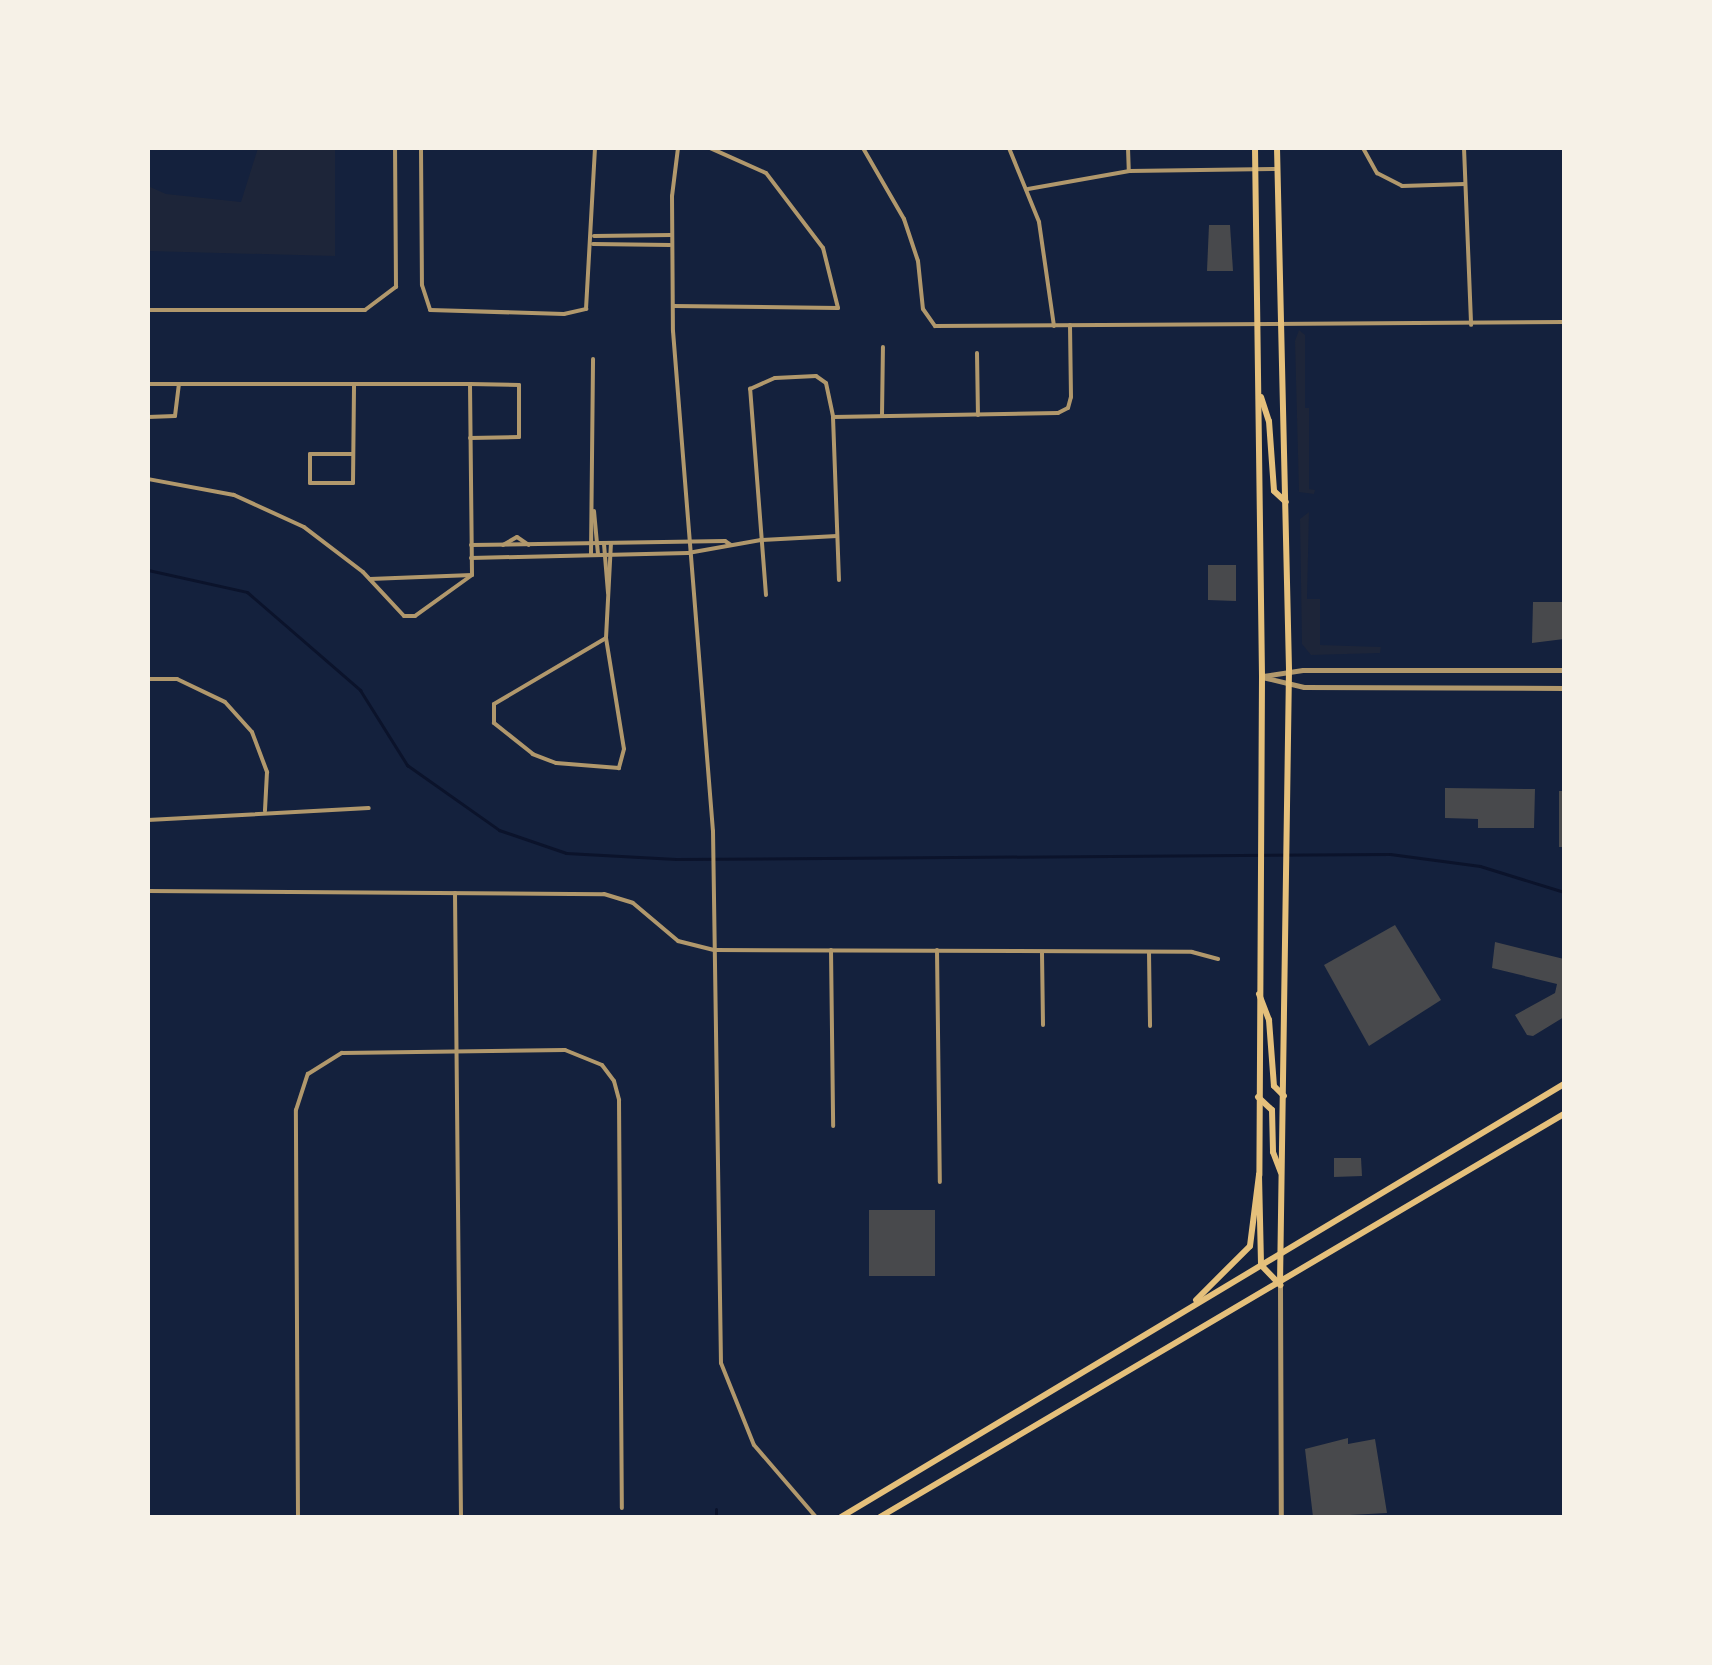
<!DOCTYPE html>
<html>
<head>
<meta charset="utf-8">
<style>
  body { margin:0 }
  #map { position:relative; width:1712px; height:1665px; overflow:hidden; background:#14213d; font-family:Montserrat,sans-serif }
  div>[style] { position:absolute }
  .green>* { inset:0; background:#1d2539 }
  .stream>* { height:3px; margin:-1.5px; padding:0 1.5px; transform-origin:1.5px; border-radius:1.5px; background:#0b132b }
  .building>* { inset:0; background:#48494c }
  .minor>* { height:4px; margin:-2px; padding:0 2px; transform-origin:2px; border-radius:2px; background:#b1986c }
  .tertiary>* { height:5px; margin:-2.5px; padding:0 2.5px; transform-origin:2.5px; border-radius:2.5px; background:#b1986c }
  .secondary>* { height:6px; margin:-3px; padding:0 3px; transform-origin:3px; border-radius:3px; background:#e5c07b }
  .primary>* { height:6px; margin:-3px; padding:0 3px; transform-origin:3px; border-radius:3px; background:#e5c07b }
  span { translate:-50% -50%; white-space:nowrap; text-align:center; line-height:1.15; -webkit-text-stroke:6px #f6f1e7; paint-order:stroke }
  .frame { position:absolute; inset:0; border:150px solid #f6f1e7; pointer-events:none }
</style>
</head>
<body>
<div id="map">
  <div class="green">
    <i style="clip-path:polygon(258px 148px,335px 148px,335px 256px,148px 251px,148px 186px,166px 194px,241px 202px)"></i>
    <i style="clip-path:polygon(1299px 330px,1305px 335px,1305px 408px,1309px 408px,1309px 489px,1315px 490px,1314px 494px,1299px 492px,1295px 341px)"></i>
    <i style="clip-path:polygon(1309px 512px,1307px 599px,1320px 599px,1320px 645px,1381px 647px,1380px 653px,1311px 655px,1302px 644px,1300px 519px)"></i>
  </div>
  <div class="stream">
    <i style="left:148px;top:570px;width:101px;rotate:12.5deg"></i>
    <i style="left:247px;top:592px;width:150px;rotate:40.9deg"></i>
    <i style="left:360px;top:690px;width:89px;rotate:57.9deg"></i>
    <i style="left:407px;top:765px;width:113px;rotate:35.2deg"></i>
    <i style="left:499px;top:830px;width:71px;rotate:18.9deg"></i>
    <i style="left:566px;top:853px;width:110px;rotate:3.1deg"></i>
    <i style="left:676px;top:859px;width:714px;rotate:-0.4deg"></i>
    <i style="left:1390px;top:854px;width:91px;rotate:7.6deg"></i>
    <i style="left:1480px;top:866px;width:88px;rotate:17.2deg"></i>
    <i style="left:716px;top:1509px;width:8px;rotate:90deg"></i>
  </div>
  <div class="building">
    <i style="clip-path:polygon(1209px 225px,1230px 225px,1233px 271px,1207px 271px)"></i>
    <i style="clip-path:polygon(1208px 565px,1236px 565px,1236px 601px,1208px 600px)"></i>
    <i style="clip-path:polygon(1533px 602px,1564px 602px,1564px 639px,1532px 643px)"></i>
    <i style="clip-path:polygon(1445px 788px,1535px 789px,1534px 828px,1478px 828px,1478px 819px,1445px 818px)"></i>
    <i style="clip-path:polygon(1559px 791px,1564px 791px,1564px 847px,1559px 847px)"></i>
    <i style="clip-path:polygon(1395px 925px,1441px 1000px,1369px 1046px,1324px 965px)"></i>
    <i style="clip-path:polygon(1495px 942px,1564px 959px,1564px 1017px,1533px 1036px,1527px 1035px,1515px 1015px,1555px 993px,1557px 984px,1492px 968px)"></i>
    <i style="clip-path:polygon(1334px 1158px,1361px 1158px,1362px 1176px,1334px 1177px)"></i>
    <i style="clip-path:polygon(869px 1210px,935px 1210px,935px 1276px,869px 1276px)"></i>
    <i style="clip-path:polygon(1348px 1438px,1348px 1444px,1375px 1439px,1387px 1513px,1313px 1517px,1305px 1449px)"></i>
  </div>
  <div class="minor">
    <i style="left:421px;top:148px;width:137px;rotate:89.6deg"></i>
    <i style="left:422px;top:285px;width:26px;rotate:72deg"></i>
    <i style="left:430px;top:310px;width:134px;rotate:1.7deg"></i>
    <i style="left:564px;top:314px;width:23px;rotate:-13deg"></i>
    <i style="left:586px;top:309px;width:161px;rotate:-86.8deg"></i>
    <i style="left:678px;top:148px;width:48px;rotate:97.1deg"></i>
    <i style="left:672px;top:196px;width:135px;rotate:89.6deg"></i>
    <i style="left:673px;top:331px;width:502px;rotate:85.43deg"></i>
    <i style="left:713px;top:831px;width:532px;rotate:89.14deg"></i>
    <i style="left:721px;top:1363px;width:88px;rotate:68.1deg"></i>
    <i style="left:754px;top:1445px;width:95px;rotate:49.3deg"></i>
    <i style="left:863px;top:148px;width:82px;rotate:60deg"></i>
    <i style="left:904px;top:219px;width:44px;rotate:71.6deg"></i>
    <i style="left:918px;top:261px;width:48px;rotate:84.1deg"></i>
    <i style="left:923px;top:309px;width:21px;rotate:55deg"></i>
    <i style="left:935px;top:326px;width:629px;rotate:-0.36deg"></i>
    <i style="left:1009px;top:148px;width:80px;rotate:67.9deg"></i>
    <i style="left:1039px;top:222px;width:105px;rotate:81.8deg"></i>
    <i style="left:1128px;top:148px;width:23px;rotate:88deg"></i>
    <i style="left:1363px;top:148px;width:29px;rotate:61deg"></i>
    <i style="left:1377px;top:173px;width:28px;rotate:27deg"></i>
    <i style="left:1402px;top:186px;width:63px;rotate:-1.8deg"></i>
    <i style="left:1464px;top:148px;width:177px;rotate:87.7deg"></i>
    <i style="left:1028px;top:189px;width:103px;rotate:-10.1deg"></i>
    <i style="left:1129px;top:171px;width:149px;rotate:-0.8deg"></i>
    <i style="left:594px;top:236px;width:77px;rotate:-0.7deg"></i>
    <i style="left:593px;top:244px;width:77px;rotate:0.7deg"></i>
    <i style="left:673px;top:306px;width:165px;rotate:0.7deg"></i>
    <i style="left:838px;top:308px;width:62px;rotate:-104deg"></i>
    <i style="left:823px;top:248px;width:94px;rotate:-127.2deg"></i>
    <i style="left:766px;top:173px;width:61px;rotate:-155.9deg"></i>
    <i style="left:148px;top:310px;width:217px"></i>
    <i style="left:365px;top:310px;width:39px;rotate:-37deg"></i>
    <i style="left:396px;top:287px;width:139px;rotate:-90.4deg"></i>
    <i style="left:977px;top:353px;width:62px;rotate:89.1deg"></i>
    <i style="left:148px;top:384px;width:322px"></i>
    <i style="left:470px;top:384px;width:191px;rotate:89.4deg"></i>
    <i style="left:472px;top:575px;width:70px;rotate:144.3deg"></i>
    <i style="left:415px;top:616px;width:11px;rotate:180deg"></i>
    <i style="left:404px;top:616px;width:60px;rotate:-133deg"></i>
    <i style="left:363px;top:572px;width:74px;rotate:-142.7deg"></i>
    <i style="left:304px;top:527px;width:77px;rotate:-155.4deg"></i>
    <i style="left:234px;top:495px;width:87px;rotate:-169.5deg"></i>
    <i style="left:470px;top:384px;width:49px;rotate:1.2deg"></i>
    <i style="left:519px;top:385px;width:52px;rotate:90deg"></i>
    <i style="left:519px;top:437px;width:49px;rotate:178.8deg"></i>
    <i style="left:882px;top:415px;width:68px;rotate:-89.2deg"></i>
    <i style="left:148px;top:417px;width:27px;rotate:-2deg"></i>
    <i style="left:175px;top:416px;width:32px;rotate:-83deg"></i>
    <i style="left:833px;top:417px;width:225px;rotate:-1deg"></i>
    <i style="left:1058px;top:413px;width:11px;rotate:-27deg"></i>
    <i style="left:1068px;top:408px;width:11px;rotate:-75deg"></i>
    <i style="left:1071px;top:397px;width:72px;rotate:-90.8deg"></i>
    <i style="left:353px;top:454px;width:43px;rotate:180deg"></i>
    <i style="left:310px;top:454px;width:29px;rotate:90deg"></i>
    <i style="left:310px;top:483px;width:43px"></i>
    <i style="left:353px;top:483px;width:98px;rotate:-89.4deg"></i>
    <i style="left:594px;top:511px;width:43px;rotate:84.7deg"></i>
    <i style="left:604px;top:544px;width:49px;rotate:85.3deg"></i>
    <i style="left:471px;top:545px;width:254px;rotate:-0.9deg"></i>
    <i style="left:725px;top:541px;width:7px;rotate:34deg"></i>
    <i style="left:503px;top:545px;width:16px;rotate:-30deg"></i>
    <i style="left:517px;top:537px;width:14px;rotate:34deg"></i>
    <i style="left:591px;top:554px;width:195px;rotate:-89.4deg"></i>
    <i style="left:471px;top:558px;width:217px;rotate:-1.3deg"></i>
    <i style="left:688px;top:553px;width:74px;rotate:-10.1deg"></i>
    <i style="left:761px;top:540px;width:76px;rotate:-3deg"></i>
    <i style="left:370px;top:579px;width:102px;rotate:-2.2deg"></i>
    <i style="left:766px;top:595px;width:207px;rotate:-94.4deg"></i>
    <i style="left:750px;top:389px;width:27px;rotate:-24deg"></i>
    <i style="left:775px;top:378px;width:41px;rotate:-2.8deg"></i>
    <i style="left:816px;top:376px;width:12px;rotate:35deg"></i>
    <i style="left:826px;top:383px;width:35px;rotate:78deg"></i>
    <i style="left:833px;top:417px;width:163px;rotate:87.9deg"></i>
    <i style="left:606px;top:638px;width:112px;rotate:80.8deg"></i>
    <i style="left:624px;top:749px;width:20px;rotate:105deg"></i>
    <i style="left:619px;top:768px;width:63px;rotate:-175.5deg"></i>
    <i style="left:556px;top:763px;width:25px;rotate:-159deg"></i>
    <i style="left:533px;top:754px;width:50px;rotate:-141.5deg"></i>
    <i style="left:494px;top:723px;width:19px;rotate:-90deg"></i>
    <i style="left:494px;top:704px;width:130px;rotate:-30.5deg"></i>
    <i style="left:606px;top:638px;width:94px;rotate:-87deg"></i>
    <i style="left:148px;top:679px;width:29px"></i>
    <i style="left:177px;top:679px;width:53px;rotate:25.6deg"></i>
    <i style="left:225px;top:702px;width:40px;rotate:48deg"></i>
    <i style="left:252px;top:732px;width:43px;rotate:69.4deg"></i>
    <i style="left:267px;top:772px;width:39px;rotate:93deg"></i>
    <i style="left:148px;top:820px;width:221px;rotate:-3.1deg"></i>
    <i style="left:148px;top:891px;width:456px;rotate:0.4deg"></i>
    <i style="left:604px;top:894px;width:30px;rotate:17deg"></i>
    <i style="left:633px;top:903px;width:59px;rotate:40.2deg"></i>
    <i style="left:678px;top:941px;width:38px;rotate:14deg"></i>
    <i style="left:715px;top:950px;width:477px;rotate:0.2deg"></i>
    <i style="left:1192px;top:952px;width:27px;rotate:15deg"></i>
    <i style="left:455px;top:893px;width:624px;rotate:89.45deg"></i>
    <i style="left:831px;top:950px;width:176px;rotate:89.3deg"></i>
    <i style="left:937px;top:950px;width:232px;rotate:89.3deg"></i>
    <i style="left:1149px;top:952px;width:74px;rotate:89.2deg"></i>
    <i style="left:1042px;top:953px;width:72px;rotate:89.2deg"></i>
    <i style="left:298px;top:1517px;width:407px;rotate:-90.3deg"></i>
    <i style="left:296px;top:1110px;width:38px;rotate:-72deg"></i>
    <i style="left:308px;top:1074px;width:40px;rotate:-32deg"></i>
    <i style="left:342px;top:1053px;width:223px;rotate:-0.8deg"></i>
    <i style="left:565px;top:1050px;width:40px;rotate:22deg"></i>
    <i style="left:602px;top:1065px;width:20px;rotate:53deg"></i>
    <i style="left:614px;top:1081px;width:20px;rotate:75deg"></i>
    <i style="left:619px;top:1100px;width:408px;rotate:89.6deg"></i>
  </div>
  <div class="tertiary">
    <i style="left:1263px;top:676px;width:40px;rotate:-8.5deg"></i>
    <i style="left:1303px;top:670px;width:261px"></i>
    <i style="left:1262px;top:677px;width:43px;rotate:13.4deg"></i>
    <i style="left:1304px;top:687px;width:260px;rotate:0.2deg"></i>
    <i style="left:1280px;top:1285px;width:232px;rotate:89.8deg"></i>
  </div>
  <div class="secondary">
    <i style="left:1255px;top:148px;width:529px;rotate:89.24deg"></i>
    <i style="left:1262px;top:677px;width:498px;rotate:90.3deg"></i>
    <i style="left:1259px;top:1175px;width:90px;rotate:88.7deg"></i>
    <i style="left:1261px;top:1265px;width:28px;rotate:46deg"></i>
    <i style="left:1277px;top:148px;width:522px;rotate:88.68deg"></i>
    <i style="left:1289px;top:670px;width:614px;rotate:90.84deg"></i>
    <i style="left:1261px;top:397px;width:25px;rotate:72deg"></i>
    <i style="left:1269px;top:421px;width:70px;rotate:85.9deg"></i>
    <i style="left:1274px;top:491px;width:16px;rotate:43deg"></i>
    <i style="left:1259px;top:994px;width:28px;rotate:69deg"></i>
    <i style="left:1269px;top:1020px;width:66px;rotate:85.7deg"></i>
    <i style="left:1274px;top:1086px;width:14px;rotate:45deg"></i>
    <i style="left:1258px;top:1097px;width:19px;rotate:43deg"></i>
    <i style="left:1272px;top:1110px;width:42px;rotate:88.6deg"></i>
    <i style="left:1273px;top:1152px;width:22px;rotate:69deg"></i>
  </div>
  <div class="primary">
    <i style="left:1196px;top:1300px;width:76px;rotate:-45deg"></i>
    <i style="left:1250px;top:1246px;width:72px;rotate:-82.8deg"></i>
    <i style="left:841px;top:1517px;width:843px;rotate:-30.92deg"></i>
    <i style="left:880px;top:1517px;width:794px;rotate:-30.51deg"></i>
  </div>
  <div class="frame"></div>
</div>
</body>
</html>
